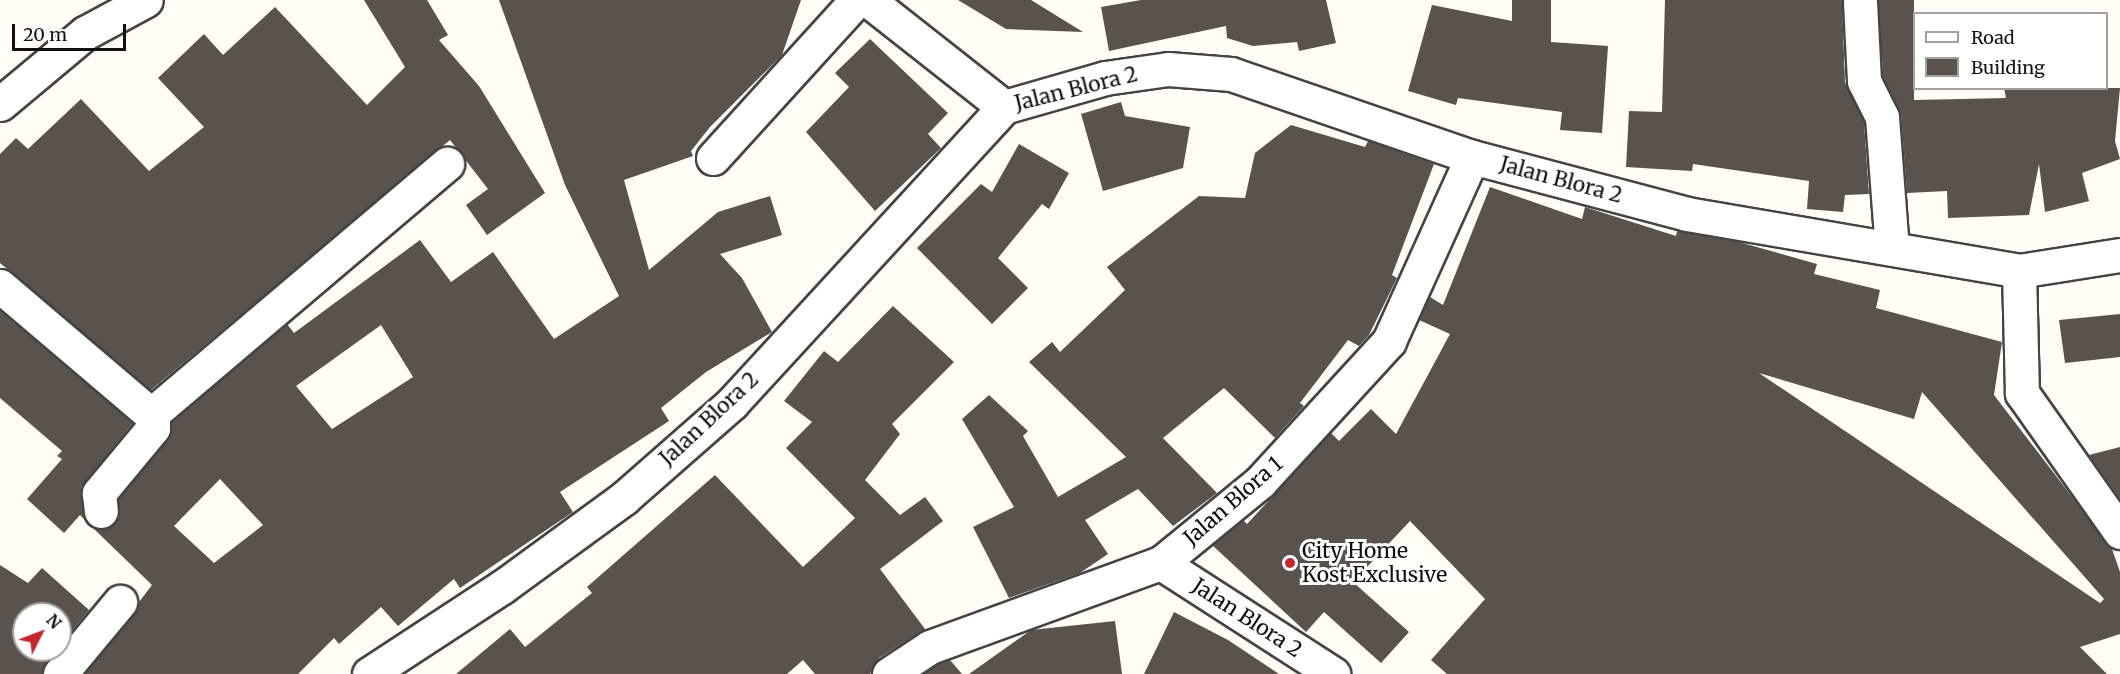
<!DOCTYPE html>
<html>
<head>
<meta charset="utf-8">
<style>
  body { margin:0 }
  #map { position:relative; width:2120px; height:674px; overflow:hidden; background:#fffdf5; font-family:Merriweather,serif }
  div>[style] { position:absolute }
  .building>* { inset:0; background:#5a524d }
  .roads { filter:drop-shadow(2px 0 #444) drop-shadow(-2px 0 #444) drop-shadow(0 2px #444) drop-shadow(0 -2px #444) }
  .minor>* { height:33px; margin:-16.5px; padding:0 16.5px; transform-origin:16.5px; border-radius:16.5px; background:#fff }
  .dots>* { width:16px; height:16px; translate:-50% -50%; box-sizing:border-box; border:3px solid #fff; border-radius:50% }
  span { translate:-50% -50%; white-space:nowrap; text-align:center; line-height:1.15; -webkit-text-stroke:6px #fff; paint-order:stroke }
  .street-label { font-size:21px; color:#111 }
  .poi-label { font-size:21px; color:#111 }
  .left { translate:0 -50%; text-align:left }
  .legend { position:absolute; left:1913px; top:12px; width:195px; height:78px; box-sizing:border-box; background:#fff; border:2px solid #a0a0a0; margin:0; padding:8px 10px; list-style:none; font-size:18px; color:#111 }
  .legend li { display:flex; align-items:center; gap:12px; height:30px }
  .legend b { width:30px; border:2px solid #a0a0a0 }
  .north { position:absolute; left:12px; top:602px; width:60px; height:60px; box-sizing:border-box; background:#fff; border:2px solid #a0a0a0; border-radius:50%; rotate:48deg; font-size:16px; font-weight:700; line-height:24px; text-align:center; color:#111 }
  .north::after { content:''; display:block; margin:auto; width:21px; height:27px; background:#c4262e; clip-path:polygon(50% 0,100% 100%,50% 72%,0 100%) }
  .scale { position:absolute; left:12px; top:24px; width:114px; height:27px; box-sizing:border-box; border:3px solid #111; border-top:0; padding-left:8px; font-size:18px; line-height:21px; white-space:nowrap; color:#111; -webkit-text-stroke:4px #fff; paint-order:stroke }
</style>
</head>
<body>
<div id="map">
  <div class="building">
    <i style="clip-path:polygon(364px 0,427px 0,448px 35px,439px 40px,479px 86px,545px 193px,487px 235px,466px 205px,488px 189px,450px 140px,151px 390px,0 263px,0 154px,16px 138px,28px 149px,81px 99px,149px 171px,204px 127px,158px 78px,204px 34px,223px 55px,275px 7px,367px 105px,405px 67px)"></i>
    <i style="clip-path:polygon(evenodd,499px 0,801px 0,782px 55px,710px 127px,691px 151px,693px 156px,624px 180px,649px 270px,718px 212px,770px 196px,782px 235px,720px 254px,742px 278px,772px 332px,706px 372px,661px 408px,669px 421px,560px 492px,573px 512px,460px 588px,454px 579px,398px 626px,381px 607px,339px 644px,334px 638px,298px 674px,84px 674px,152px 585px,93px 528px,104px 530px,118px 519px,119px 499px,167px 440px,172px 422px,287px 324px,294px 333px,420px 240px,451px 282px,493px 252px,554px 339px,619px 296px,565px 185px,499px 0,381px 325px,413px 377px,332px 429px,296px 386px,381px 325px,499px 0,220px 479px,263px 525px,214px 563px,174px 526px,220px 479px)"></i>
    <i style="clip-path:polygon(958px 0,1031px 0,1083px 32px,1006px 29px)"></i>
    <i style="clip-path:polygon(1141px 0,1326px 0,1336px 43px,1299px 51px,1297px 42px,1253px 46px,1227px 38px,1226px 26px,1109px 51px,1101px 7px)"></i>
    <i style="clip-path:polygon(1512px 0,1551px 0,1551px 42px,1608px 46px,1602px 133px,1560px 130px,1562px 112px,1458px 98px,1456px 105px,1408px 91px,1432px 5px,1512px 21px)"></i>
    <i style="clip-path:polygon(1665px 0,1842px 0,1845px 82px,1864px 122px,1869px 194px,1845px 195px,1843px 212px,1807px 209px,1809px 181px,1693px 164px,1692px 171px,1626px 167px,1629px 111px,1662px 112px)"></i>
    <i style="clip-path:polygon(1878px 0,1914px 0,1914px 100px,2006px 98px,2004px 88px,2120px 88px,2115px 141px,2120px 159px,2082px 173px,2089px 201px,2045px 212px,2039px 164px,2029px 215px,1948px 218px,1947px 191px,1907px 193px,1901px 115px,1883px 76px)"></i>
    <i style="clip-path:polygon(870px 39px,948px 113px,928px 134px,941px 148px,875px 211px,806px 132px,849px 87px,835px 73px)"></i>
    <i style="clip-path:polygon(1121px 102px,1125px 116px,1190px 127px,1183px 168px,1103px 191px,1081px 114px)"></i>
    <i style="clip-path:polygon(1291px 125px,1365px 147px,1368px 141px,1434px 164px,1392px 275px,1397px 278px,1369px 335px,1359px 346px,1348px 340px,1300px 403px,1304px 406px,1275px 438px,1224px 388px,1163px 438px,1217px 493px,1173px 526px,1138px 489px,1085px 520px,1108px 554px,1080px 573px,1009px 598px,973px 527px,1014px 507px,962px 419px,989px 395px,1028px 431px,1023px 436px,1058px 497px,1126px 457px,1029px 362px,1052px 342px,1060px 352px,1125px 290px,1107px 267px,1199px 196px,1245px 198px,1255px 153px)"></i>
    <i style="clip-path:polygon(1019px 144px,1069px 173px,1049px 209px,1042px 204px,998px 258px,1028px 288px,992px 324px,917px 248px,981px 184px,992px 192px)"></i>
    <i style="clip-path:polygon(evenodd,1490px 187px,1582px 219px,1585px 207px,1676px 236px,1677px 231px,1739px 242px,1817px 264px,1814px 274px,1880px 290px,1876px 308px,2002px 342px,1994px 395px,2112px 549px,2120px 572px,2120px 634px,2080px 647px,2107px 674px,1447px 674px,1431px 660px,1485px 599px,1410px 521px,1353px 582px,1409px 632px,1381px 663px,1324px 612px,1306px 632px,1212px 545px,1243px 520px,1247px 524px,1331px 433px,1339px 441px,1371px 409px,1396px 434px,1450px 334px,1419px 320px,1430px 297px,1443px 305px,1490px 187px,1759px 373px,1914px 419px,1922px 392px,2104px 599px,2100px 603px,1759px 373px)"></i>
    <i style="clip-path:polygon(893px 306px,954px 362px,892px 424px,900px 434px,865px 480px,900px 515px,925px 497px,943px 521px,880px 569px,925px 629px,879px 658px,870px 674px,815px 674px,803px 660px,787px 674px,456px 674px,510px 629px,525px 647px,592px 593px,587px 587px,715px 475px,803px 567px,855px 518px,786px 448px,812px 422px,784px 401px,824px 351px,838px 362px)"></i>
    <i style="clip-path:polygon(0 311px,133px 423px,81px 487px,85px 520px,80px 515px,64px 533px,27px 499px,62px 459px,57px 456px,62px 451px,0 398px)"></i>
    <i style="clip-path:polygon(2120px 314px,2120px 357px,2065px 363px,2059px 320px)"></i>
    <i style="clip-path:polygon(2120px 447px,2120px 499px,2089px 455px)"></i>
    <i style="clip-path:polygon(0 565px,28px 583px,42px 568px,89px 610px,60px 645px,60px 614px,24px 614px,24px 650px,56px 650px,42px 674px,0 674px)"></i>
    <i style="clip-path:polygon(1174px 612px,1228px 640px,1279px 674px,1144px 674px)"></i>
    <i style="clip-path:polygon(1115px 621px,1122px 674px,969px 674px,1031px 630px)"></i>
    <i style="clip-path:polygon(950px 660px,962px 674px,923px 674px,938px 664px)"></i>
  </div>
  <div class="roads">
    <div class="minor">
      <i style="left:868px;top:0;width:173px;rotate:38.2deg"></i>
      <i style="left:1860px;top:2px;width:79px;rotate:87.1deg"></i>
      <i style="left:1864px;top:81px;width:40px;rotate:63.4deg"></i>
      <i style="left:1882px;top:117px;width:132px;rotate:85.7deg"></i>
      <i style="left:0;top:104px;width:111px;rotate:-39.9deg"></i>
      <i style="left:85px;top:33px;width:69px;rotate:-28.4deg"></i>
      <i style="left:713px;top:158px;width:214px;rotate:-47.7deg"></i>
      <i style="left:2019px;top:271px;width:122px;rotate:88.6deg"></i>
      <i style="left:2022px;top:393px;width:170px;rotate:54.8deg"></i>
      <i style="left:0;top:286px;width:201px;rotate:40.4deg"></i>
      <i style="left:153px;top:416px;width:12px;rotate:90deg"></i>
      <i style="left:153px;top:428px;width:85px;rotate:129.7deg"></i>
      <i style="left:99px;top:493px;width:18px;rotate:84deg"></i>
      <i style="left:152px;top:414px;width:387px;rotate:-40.3deg"></i>
      <i style="left:1161px;top:563px;width:205px;rotate:32.8deg"></i>
      <i style="left:60px;top:674px;width:94px;rotate:-50.2deg"></i>
      <i style="left:369px;top:674px;width:159px;rotate:-33.2deg"></i>
      <i style="left:502px;top:587px;width:151px;rotate:-36.1deg"></i>
      <i style="left:624px;top:498px;width:144px;rotate:-41.3deg"></i>
      <i style="left:732px;top:403px;width:402px;rotate:-47.4deg"></i>
      <i style="left:1004px;top:107px;width:105px;rotate:-16deg"></i>
      <i style="left:1105px;top:78px;width:64px;rotate:-8.1deg"></i>
      <i style="left:1168px;top:69px;width:63px;rotate:4.5deg"></i>
      <i style="left:1231px;top:74px;width:255px;rotate:19deg"></i>
      <i style="left:1472px;top:157px;width:222px;rotate:14.8deg"></i>
      <i style="left:1687px;top:214px;width:337px;rotate:9.7deg"></i>
      <i style="left:2019px;top:271px;width:102px;rotate:-9deg"></i>
      <i style="left:889px;top:674px;width:49px;rotate:-33.4deg"></i>
      <i style="left:930px;top:647px;width:246px;rotate:-20deg"></i>
      <i style="left:1161px;top:563px;width:128px;rotate:-39.3deg"></i>
      <i style="left:1260px;top:482px;width:191px;rotate:-47.5deg"></i>
      <i style="left:1389px;top:341px;width:202px;rotate:-65.7deg"></i>
    </div>
  </div>
  <div class="dots">
    <i style="left:1290px;top:563px;background:#c4262e"></i>
  </div>
  <div class="street-label">
    <span style="left:1076px;top:89px;rotate:-14deg">Jalan Blora 2</span>
    <span style="left:1561px;top:180px;rotate:15deg">Jalan Blora 2</span>
    <span style="left:709px;top:419px;rotate:-43deg">Jalan Blora 2</span>
    <span style="left:1233px;top:501px;rotate:-41deg">Jalan Blora 1</span>
    <span style="left:1247px;top:618px;rotate:33deg">Jalan Blora 2</span>
  </div>
  <div class="poi-label">
    <span class="left" style="left:1302px;top:563px">City Home<br>Kost Exclusive</span>
  </div>
  <ul class="legend">
  <li><b style="height:8px;background:#fff"></b>Road</li>
  <li><b style="height:16px;background:#5a524d"></b>Building</li>
  </ul>
  <div class="north">N</div>
  <div class="scale">20 m</div>
</div>
</body>
</html>
